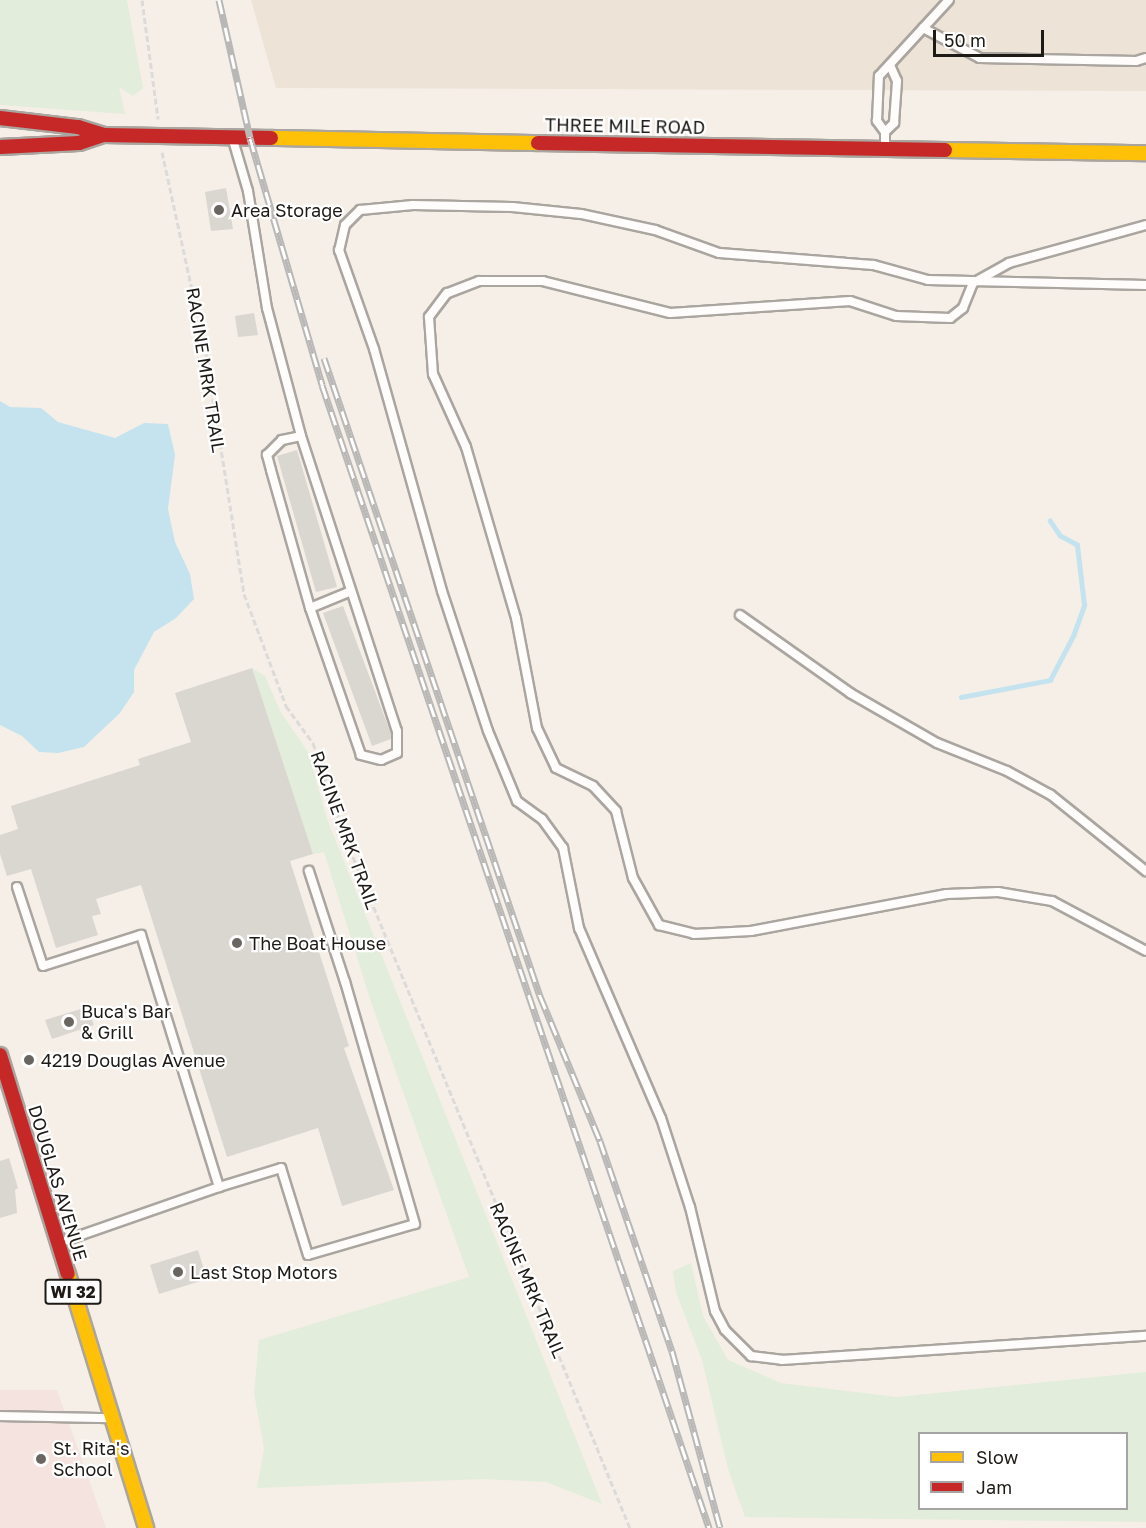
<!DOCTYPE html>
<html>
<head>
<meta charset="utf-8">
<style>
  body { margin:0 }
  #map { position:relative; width:1146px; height:1528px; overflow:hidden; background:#f5efe8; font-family:"Golos Text",sans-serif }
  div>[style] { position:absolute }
  .built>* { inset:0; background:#ede3d6 }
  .education>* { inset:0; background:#f4e3df }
  .green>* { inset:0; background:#e3eddb }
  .water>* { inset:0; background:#c4e3ef }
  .stream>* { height:4.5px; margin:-2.25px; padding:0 2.25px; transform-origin:2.25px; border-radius:2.25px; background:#c4e3ef }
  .building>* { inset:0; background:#dad6d0 }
  .path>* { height:3px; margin-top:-1.5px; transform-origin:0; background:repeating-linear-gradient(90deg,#dcdbd9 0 6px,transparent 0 9px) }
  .roads { filter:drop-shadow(2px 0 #aaa59f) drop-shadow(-2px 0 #aaa59f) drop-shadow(0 2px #aaa59f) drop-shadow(0 -2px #aaa59f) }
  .lane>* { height:8px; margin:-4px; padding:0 4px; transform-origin:4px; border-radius:4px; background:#fefdfc }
  .slow>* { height:14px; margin:-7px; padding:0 7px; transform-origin:7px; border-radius:7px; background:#ffc107 }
  .jam>* { height:14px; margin:-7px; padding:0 7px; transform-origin:7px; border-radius:7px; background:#c62828 }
  .rail>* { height:7px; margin-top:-3.5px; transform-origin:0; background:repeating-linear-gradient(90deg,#fff 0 14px,#b9b8b6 0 28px); box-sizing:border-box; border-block:2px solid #b9b8b6 }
  .dots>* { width:16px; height:16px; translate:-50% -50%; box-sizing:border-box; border:3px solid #fff; border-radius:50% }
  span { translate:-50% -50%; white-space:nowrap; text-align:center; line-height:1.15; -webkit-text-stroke:4.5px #fff; paint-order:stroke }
  .shield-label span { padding:2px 4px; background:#fff; border:2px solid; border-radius:4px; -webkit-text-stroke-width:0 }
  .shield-label { font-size:16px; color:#1e1b17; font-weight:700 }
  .street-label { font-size:18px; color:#1e1b17 }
  .poi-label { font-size:18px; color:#1e1b17 }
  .left { translate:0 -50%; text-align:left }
  .legend { position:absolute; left:918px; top:1432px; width:210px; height:78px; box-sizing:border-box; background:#fff; border:2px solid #a5a4a2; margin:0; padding:8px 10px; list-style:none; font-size:18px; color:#1e1b17 }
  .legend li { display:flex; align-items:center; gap:12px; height:30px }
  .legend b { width:30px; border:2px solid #a5a4a2 }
  .scale { position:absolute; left:933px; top:30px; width:111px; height:27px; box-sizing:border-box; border:3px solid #1e1b17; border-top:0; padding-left:8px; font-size:18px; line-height:21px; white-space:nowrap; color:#1e1b17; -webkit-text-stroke:4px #fff; paint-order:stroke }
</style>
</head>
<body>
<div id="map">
  <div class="built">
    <i style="clip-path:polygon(251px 0,1146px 0,1146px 91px,276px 88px)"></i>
  </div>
  <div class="education">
    <i style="clip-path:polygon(0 1390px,57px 1390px,106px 1528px,0 1528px)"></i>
  </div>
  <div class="green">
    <i style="clip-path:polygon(0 0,127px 0,143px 88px,133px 96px,119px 87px,125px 114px,0 105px)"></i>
    <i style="clip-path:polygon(252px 668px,265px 676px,280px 711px,308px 752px,327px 819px,602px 1504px,546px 1482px,483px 1479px,257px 1488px,264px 1448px,254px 1393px,259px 1340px,469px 1277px,371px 1002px,324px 852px,313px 854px)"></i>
    <i style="clip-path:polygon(evenodd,691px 1263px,703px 1316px,728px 1360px,781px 1383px,897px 1397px,1146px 1372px,1146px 1522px,745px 1517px,728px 1469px,702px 1360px,676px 1292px,673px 1271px,691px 1263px,920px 1434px,1126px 1434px,1126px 1508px,920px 1508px,920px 1434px)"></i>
  </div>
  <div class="water">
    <i style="clip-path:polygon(0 401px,10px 407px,41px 408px,58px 422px,115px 438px,144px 423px,168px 424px,175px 455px,168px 509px,175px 542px,190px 574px,194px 599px,176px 618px,154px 632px,134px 670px,134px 692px,120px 713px,84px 747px,58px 753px,39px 752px,22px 736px,0 725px)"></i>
  </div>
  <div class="stream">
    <i style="left:961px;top:697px;width:91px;rotate:-10.8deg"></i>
    <i style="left:1050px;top:680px;width:50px;rotate:-62.4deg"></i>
    <i style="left:1073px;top:636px;width:33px;rotate:-70deg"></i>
    <i style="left:1084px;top:605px;width:60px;rotate:-96.7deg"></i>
    <i style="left:1077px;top:545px;width:19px;rotate:-152deg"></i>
    <i style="left:1060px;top:536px;width:18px;rotate:-124deg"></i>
  </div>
  <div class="building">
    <i style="clip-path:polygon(226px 188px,233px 229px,211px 231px,205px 192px)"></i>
    <i style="clip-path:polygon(254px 313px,258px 335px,238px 337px,235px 316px)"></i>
    <i style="clip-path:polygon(297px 450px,337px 587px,316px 592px,277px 456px)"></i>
    <i style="clip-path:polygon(343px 606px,391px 734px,391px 739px,372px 746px,323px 613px)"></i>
    <i style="clip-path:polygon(252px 668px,313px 854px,290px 861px,349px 1046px,344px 1048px,394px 1190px,342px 1206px,318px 1128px,227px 1157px,141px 885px,96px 899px,101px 914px,92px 916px,98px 935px,56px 948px,31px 869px,7px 876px,0 854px,0 835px,18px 829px,11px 806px,140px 765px,138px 759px,191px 742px,175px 693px)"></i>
    <i style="clip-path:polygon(87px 1007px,94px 1025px,52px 1039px,45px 1020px)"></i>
    <i style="clip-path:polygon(9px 1158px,18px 1188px,15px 1190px,17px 1213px,0 1218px,0 1161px)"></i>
    <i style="clip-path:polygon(198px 1250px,207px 1279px,159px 1294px,150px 1265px)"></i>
  </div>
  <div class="path">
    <i style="left:142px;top:0;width:120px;rotate:82.3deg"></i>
    <i style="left:162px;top:152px;width:207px;rotate:77.7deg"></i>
    <i style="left:206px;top:354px;width:243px;rotate:81deg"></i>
    <i style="left:244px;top:594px;width:120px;rotate:69.4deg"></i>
    <i style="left:286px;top:706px;width:46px;rotate:53.9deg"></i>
    <i style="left:313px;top:743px;width:102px;rotate:71.2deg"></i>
    <i style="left:346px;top:840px;width:744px;rotate:67.57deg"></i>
  </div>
  <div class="roads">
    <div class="lane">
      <i style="left:923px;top:28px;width:64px;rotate:27.8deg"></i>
      <i style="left:980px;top:58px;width:156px;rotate:1.1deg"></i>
      <i style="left:1136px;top:61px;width:10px;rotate:-17deg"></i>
      <i style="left:885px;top:132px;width:13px;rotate:-45deg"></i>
      <i style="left:894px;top:123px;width:42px;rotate:-85.9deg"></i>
      <i style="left:897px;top:81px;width:17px;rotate:-114deg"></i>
      <i style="left:233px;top:140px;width:53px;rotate:73.6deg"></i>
      <i style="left:248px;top:191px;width:119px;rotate:80.8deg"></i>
      <i style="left:267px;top:308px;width:132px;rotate:75.1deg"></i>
      <i style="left:885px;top:146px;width:14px;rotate:-90deg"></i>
      <i style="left:885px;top:132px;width:14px;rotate:-126deg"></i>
      <i style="left:877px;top:121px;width:45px;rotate:-87.5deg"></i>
      <i style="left:879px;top:76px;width:103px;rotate:-47.4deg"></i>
      <i style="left:1146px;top:225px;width:142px;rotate:164.5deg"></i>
      <i style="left:1009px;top:263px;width:41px;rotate:150.9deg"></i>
      <i style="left:973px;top:283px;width:27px;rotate:112deg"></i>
      <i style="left:963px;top:308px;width:16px;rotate:142deg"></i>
      <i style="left:950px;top:318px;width:54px;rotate:-177.9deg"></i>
      <i style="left:896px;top:316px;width:48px;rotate:-161.9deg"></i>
      <i style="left:850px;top:301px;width:180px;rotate:176.2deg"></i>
      <i style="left:670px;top:313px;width:131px;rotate:-165.9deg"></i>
      <i style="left:543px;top:281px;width:64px;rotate:180deg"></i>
      <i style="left:479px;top:281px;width:34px;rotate:159deg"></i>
      <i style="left:447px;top:293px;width:30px;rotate:127deg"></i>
      <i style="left:429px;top:317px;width:57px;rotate:86deg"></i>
      <i style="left:433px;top:374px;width:80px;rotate:65.7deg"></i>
      <i style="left:466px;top:447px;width:178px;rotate:73.7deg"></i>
      <i style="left:516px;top:618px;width:112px;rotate:79.2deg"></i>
      <i style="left:537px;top:728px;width:44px;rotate:64.6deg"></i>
      <i style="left:556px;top:768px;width:41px;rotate:25.9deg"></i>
      <i style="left:593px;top:786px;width:34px;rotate:47deg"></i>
      <i style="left:616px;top:811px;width:69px;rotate:75.8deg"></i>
      <i style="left:633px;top:878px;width:54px;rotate:61deg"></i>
      <i style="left:659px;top:925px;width:36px;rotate:14deg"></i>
      <i style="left:694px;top:934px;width:57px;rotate:-3deg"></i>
      <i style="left:751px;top:931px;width:199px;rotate:-10.7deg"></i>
      <i style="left:947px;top:894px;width:51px;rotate:-2.2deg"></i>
      <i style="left:998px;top:892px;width:55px;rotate:9.5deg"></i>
      <i style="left:1052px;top:901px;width:106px;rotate:28deg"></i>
      <i style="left:1146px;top:285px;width:218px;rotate:-178.7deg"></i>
      <i style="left:928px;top:280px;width:57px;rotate:-164.7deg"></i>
      <i style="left:873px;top:265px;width:154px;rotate:-175.5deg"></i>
      <i style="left:719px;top:253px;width:68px;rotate:-160.2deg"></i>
      <i style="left:655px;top:230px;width:76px;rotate:-167.8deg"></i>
      <i style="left:581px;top:214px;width:69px;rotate:-174.2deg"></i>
      <i style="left:512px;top:207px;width:99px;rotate:-178.8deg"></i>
      <i style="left:413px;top:205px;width:53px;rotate:174.6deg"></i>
      <i style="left:360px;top:210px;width:21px;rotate:135deg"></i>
      <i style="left:345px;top:225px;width:26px;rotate:103deg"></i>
      <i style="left:339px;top:250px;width:105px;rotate:70.5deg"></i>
      <i style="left:374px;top:349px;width:251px;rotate:74.3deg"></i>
      <i style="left:442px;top:591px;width:147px;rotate:71.8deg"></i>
      <i style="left:488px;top:731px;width:76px;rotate:67.5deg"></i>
      <i style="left:517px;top:801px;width:31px;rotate:36deg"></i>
      <i style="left:542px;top:819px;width:36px;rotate:54deg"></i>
      <i style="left:563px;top:848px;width:82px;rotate:78.7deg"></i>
      <i style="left:579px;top:928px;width:207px;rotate:66.7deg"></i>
      <i style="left:661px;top:1118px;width:94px;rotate:72deg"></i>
      <i style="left:690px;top:1207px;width:107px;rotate:76.5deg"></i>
      <i style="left:715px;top:1311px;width:21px;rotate:62deg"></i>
      <i style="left:725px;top:1330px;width:37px;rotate:45deg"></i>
      <i style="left:751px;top:1356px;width:31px;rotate:7deg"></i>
      <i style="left:782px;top:1360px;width:365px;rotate:-3.8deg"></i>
      <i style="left:301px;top:436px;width:310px;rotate:72deg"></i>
      <i style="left:397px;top:731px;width:22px;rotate:90deg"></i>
      <i style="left:397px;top:753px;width:17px;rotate:156deg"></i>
      <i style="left:381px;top:760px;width:21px;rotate:-166deg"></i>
      <i style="left:361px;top:755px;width:156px;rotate:-109.1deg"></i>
      <i style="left:310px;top:608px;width:143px;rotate:-105.8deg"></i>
      <i style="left:271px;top:470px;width:16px;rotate:-105deg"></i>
      <i style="left:267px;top:455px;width:21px;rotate:-45deg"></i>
      <i style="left:282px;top:440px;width:19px;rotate:-12deg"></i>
      <i style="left:310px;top:608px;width:42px;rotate:-22.3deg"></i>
      <i style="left:740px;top:615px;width:135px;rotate:35.3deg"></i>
      <i style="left:850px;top:693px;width:100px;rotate:29.9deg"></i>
      <i style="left:937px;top:743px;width:75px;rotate:21.8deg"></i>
      <i style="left:1007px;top:771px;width:50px;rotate:28.6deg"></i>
      <i style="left:1051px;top:795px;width:122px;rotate:38.7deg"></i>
      <i style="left:17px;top:887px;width:83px;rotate:71.8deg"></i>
      <i style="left:43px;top:966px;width:103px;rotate:-17.6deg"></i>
      <i style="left:141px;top:935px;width:264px;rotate:72.8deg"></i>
      <i style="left:219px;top:1187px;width:167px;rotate:160.8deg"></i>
      <i style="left:219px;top:1187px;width:65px;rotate:-17deg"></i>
      <i style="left:281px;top:1168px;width:91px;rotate:72.8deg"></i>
      <i style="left:308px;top:1255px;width:111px;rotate:-16.2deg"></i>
      <i style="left:415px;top:1224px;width:252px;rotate:-106.1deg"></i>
      <i style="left:345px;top:982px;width:117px;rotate:-108deg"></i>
      <i style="left:0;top:1416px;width:108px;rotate:1.1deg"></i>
    </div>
    <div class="slow">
      <i style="left:271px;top:138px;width:267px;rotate:1.1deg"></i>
      <i style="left:945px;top:150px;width:201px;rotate:0.9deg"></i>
      <i style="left:68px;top:1274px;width:266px;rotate:72.9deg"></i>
    </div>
    <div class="jam">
      <i style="left:0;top:118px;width:79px;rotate:6.6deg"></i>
      <i style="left:78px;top:127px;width:27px;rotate:17deg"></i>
      <i style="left:104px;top:135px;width:167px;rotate:1deg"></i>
      <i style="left:538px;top:143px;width:407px;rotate:1deg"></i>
      <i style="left:0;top:147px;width:79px;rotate:-2.9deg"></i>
      <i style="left:79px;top:143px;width:26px;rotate:-18deg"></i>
      <i style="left:0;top:1055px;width:229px;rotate:72.8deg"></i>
    </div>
  </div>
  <div class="rail">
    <i style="left:219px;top:0;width:141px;rotate:77.3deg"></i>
    <i style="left:250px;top:138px;width:257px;rotate:73.7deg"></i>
    <i style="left:322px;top:385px;width:1207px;rotate:71.29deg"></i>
    <i style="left:324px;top:358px;width:674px;rotate:71.3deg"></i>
    <i style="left:540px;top:996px;width:157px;rotate:67.5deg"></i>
    <i style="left:600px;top:1141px;width:222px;rotate:71.1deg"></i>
    <i style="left:672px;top:1351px;width:183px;rotate:74.8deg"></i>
  </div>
  <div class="dots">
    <i style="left:219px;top:210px;background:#696560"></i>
    <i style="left:237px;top:943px;background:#696560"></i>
    <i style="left:69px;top:1022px;background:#696560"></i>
    <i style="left:29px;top:1060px;background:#696560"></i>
    <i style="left:178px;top:1272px;background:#696560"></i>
    <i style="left:41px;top:1459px;background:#696560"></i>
  </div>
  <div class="shield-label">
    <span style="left:73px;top:1292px">WI 32</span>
  </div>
  <div class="street-label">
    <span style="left:625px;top:126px;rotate:1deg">THREE MILE ROAD</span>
    <span style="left:206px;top:370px;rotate:81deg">RACINE MRK TRAIL</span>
    <span style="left:345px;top:830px;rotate:70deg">RACINE MRK TRAIL</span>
    <span style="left:58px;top:1183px;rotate:73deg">DOUGLAS AVENUE</span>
    <span style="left:528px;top:1280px;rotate:67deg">RACINE MRK TRAIL</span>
  </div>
  <div class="poi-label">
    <span class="left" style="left:231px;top:210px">Area Storage</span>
    <span class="left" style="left:249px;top:943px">The Boat House</span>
    <span class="left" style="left:81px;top:1022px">Buca's Bar<br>&amp; Grill</span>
    <span class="left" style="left:41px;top:1060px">4219 Douglas Avenue</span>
    <span class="left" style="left:190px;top:1272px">Last Stop Motors</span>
    <span class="left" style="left:53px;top:1459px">St. Rita's<br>School</span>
  </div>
  <ul class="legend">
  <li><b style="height:8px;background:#ffc107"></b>Slow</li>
  <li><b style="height:8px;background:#c62828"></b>Jam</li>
  </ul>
  <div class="scale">50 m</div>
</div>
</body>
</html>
